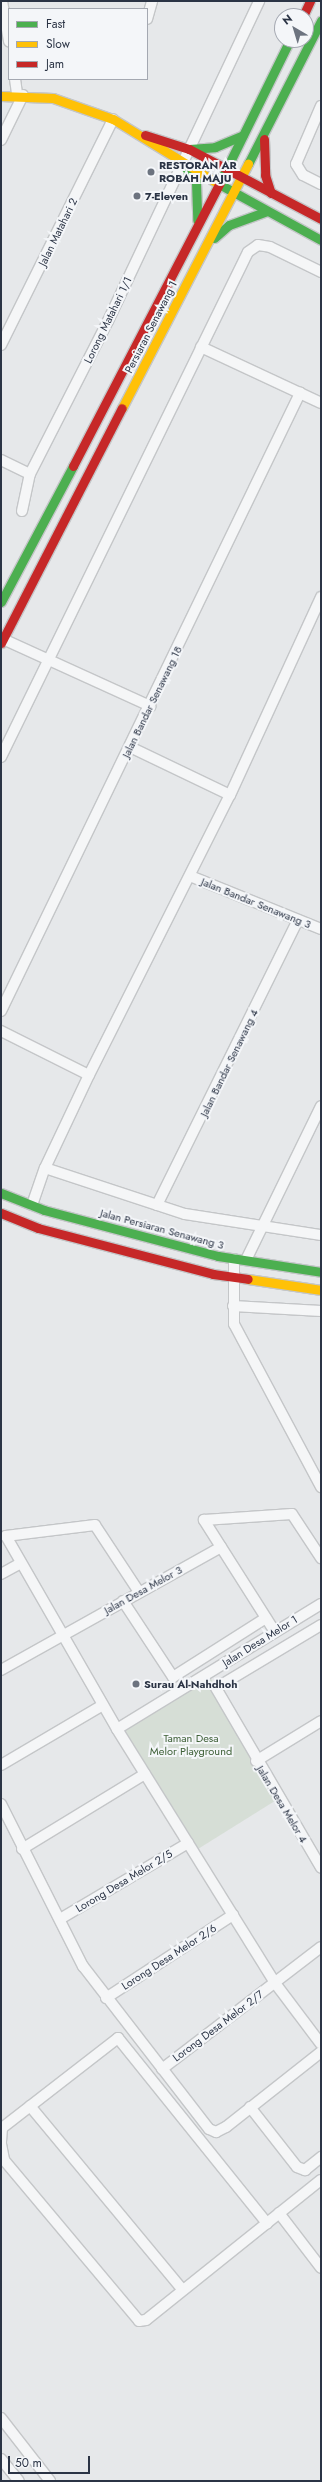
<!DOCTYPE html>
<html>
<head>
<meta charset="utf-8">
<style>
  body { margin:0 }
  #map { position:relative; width:322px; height:2482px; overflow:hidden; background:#e6e8ea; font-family:Jost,sans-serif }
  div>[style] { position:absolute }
  .green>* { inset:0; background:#d6ded6 }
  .roads { filter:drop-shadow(1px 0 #c4c6c8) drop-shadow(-1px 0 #c4c6c8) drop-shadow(0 1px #c4c6c8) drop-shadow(0 -1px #c4c6c8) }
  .street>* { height:10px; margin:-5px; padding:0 5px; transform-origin:5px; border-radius:5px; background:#f5f6f7 }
  .fast>* { height:9px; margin:-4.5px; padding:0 4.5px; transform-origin:4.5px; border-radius:4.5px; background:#4caf50 }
  .slow>* { height:9px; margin:-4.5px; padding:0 4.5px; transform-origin:4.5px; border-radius:4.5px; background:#ffc107 }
  .jam>* { height:9px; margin:-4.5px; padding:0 4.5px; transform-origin:4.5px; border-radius:4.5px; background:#c62828 }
  .dots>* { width:11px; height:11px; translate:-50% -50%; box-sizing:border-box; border:2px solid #f4f6f9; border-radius:50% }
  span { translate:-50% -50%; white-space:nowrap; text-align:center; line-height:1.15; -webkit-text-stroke:4px #f4f6f9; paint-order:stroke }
  .poi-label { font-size:11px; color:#2b3445; font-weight:700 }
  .left { translate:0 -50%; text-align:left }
  .street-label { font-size:11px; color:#2b3445 }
  .park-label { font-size:11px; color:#3f6138 }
  .frame { position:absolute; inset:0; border:2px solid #2b3445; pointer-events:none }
  .legend { position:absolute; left:8px; top:8px; width:140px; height:72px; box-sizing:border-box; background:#f4f6f9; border:1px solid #a4a8b1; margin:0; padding:5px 7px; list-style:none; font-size:12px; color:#2b3445 }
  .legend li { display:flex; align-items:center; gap:8px; height:20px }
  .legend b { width:20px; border:1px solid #a4a8b1 }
  .north { position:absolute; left:274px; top:8px; width:40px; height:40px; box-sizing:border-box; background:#f4f6f9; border:1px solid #a4a8b1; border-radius:50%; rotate:322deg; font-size:11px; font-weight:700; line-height:16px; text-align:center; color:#2b3445 }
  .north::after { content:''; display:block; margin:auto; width:14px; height:18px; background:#6c737f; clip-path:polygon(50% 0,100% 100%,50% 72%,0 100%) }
  .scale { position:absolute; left:8px; top:2456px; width:82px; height:18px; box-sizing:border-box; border:2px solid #2b3445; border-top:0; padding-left:5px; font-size:12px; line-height:14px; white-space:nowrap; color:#2b3445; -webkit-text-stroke:3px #f4f6f9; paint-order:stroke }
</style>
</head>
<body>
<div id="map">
  <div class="green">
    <i style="clip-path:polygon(209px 1675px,278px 1799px,198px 1849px,121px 1730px)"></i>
  </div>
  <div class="roads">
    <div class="street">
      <i style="left:2px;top:1px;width:41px;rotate:80.1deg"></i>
      <i style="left:147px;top:19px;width:19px;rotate:-74deg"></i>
      <i style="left:15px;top:79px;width:15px;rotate:82deg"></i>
      <i style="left:321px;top:106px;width:63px;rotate:113.3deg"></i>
      <i style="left:296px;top:164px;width:13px;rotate:58deg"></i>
      <i style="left:303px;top:175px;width:20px;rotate:27deg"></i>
      <i style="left:1px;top:140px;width:50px;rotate:-63.9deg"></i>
      <i style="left:1px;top:345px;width:252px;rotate:-63.6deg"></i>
      <i style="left:201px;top:347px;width:132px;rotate:25deg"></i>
      <i style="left:1px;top:460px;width:32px;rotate:26deg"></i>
      <i style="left:22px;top:511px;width:38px;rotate:-78deg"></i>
      <i style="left:30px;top:474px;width:172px;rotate:-63deg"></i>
      <i style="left:108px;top:321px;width:354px;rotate:-64.7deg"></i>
      <i style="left:3px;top:639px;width:162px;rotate:24.5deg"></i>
      <i style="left:130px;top:747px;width:111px;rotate:25.6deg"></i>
      <i style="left:1px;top:757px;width:562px;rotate:-63.94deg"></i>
      <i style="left:248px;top:252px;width:12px;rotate:-35deg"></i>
      <i style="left:258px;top:245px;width:12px;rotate:9deg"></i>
      <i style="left:270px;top:247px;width:57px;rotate:26.1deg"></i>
      <i style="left:190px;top:876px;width:141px;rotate:22deg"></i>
      <i style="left:1px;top:1011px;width:687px;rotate:-64.18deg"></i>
      <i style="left:1px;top:1031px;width:98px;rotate:26.6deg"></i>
      <i style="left:45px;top:1168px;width:147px;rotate:18.2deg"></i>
      <i style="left:185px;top:1214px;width:138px;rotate:8.8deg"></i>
      <i style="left:32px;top:1205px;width:39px;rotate:-71deg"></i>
      <i style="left:45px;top:1168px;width:103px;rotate:-64.7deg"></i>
      <i style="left:89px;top:1075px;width:313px;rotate:-63.3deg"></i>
      <i style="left:230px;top:795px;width:218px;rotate:-65.3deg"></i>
      <i style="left:157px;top:1205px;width:318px;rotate:-63.7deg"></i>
      <i style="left:234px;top:1259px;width:65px;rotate:90deg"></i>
      <i style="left:234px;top:1324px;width:185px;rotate:61.9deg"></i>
      <i style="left:246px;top:1260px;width:171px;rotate:-64deg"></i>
      <i style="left:233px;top:1306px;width:88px;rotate:3.3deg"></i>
      <i style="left:1px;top:1574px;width:21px;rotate:-29deg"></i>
      <i style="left:139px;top:1592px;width:80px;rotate:-123.3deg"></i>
      <i style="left:95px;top:1525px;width:90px;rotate:173deg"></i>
      <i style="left:6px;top:1536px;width:223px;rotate:60.1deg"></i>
      <i style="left:117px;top:1729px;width:299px;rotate:58.1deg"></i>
      <i style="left:275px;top:1983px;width:76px;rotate:53deg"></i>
      <i style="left:123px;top:1601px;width:91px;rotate:56.7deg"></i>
      <i style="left:173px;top:1677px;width:110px;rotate:-32.4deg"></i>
      <i style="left:321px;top:1625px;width:122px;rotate:149deg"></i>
      <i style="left:216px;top:1688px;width:208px;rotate:59.7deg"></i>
      <i style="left:275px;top:1632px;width:133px;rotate:-122.4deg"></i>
      <i style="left:204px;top:1520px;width:88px;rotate:-3.9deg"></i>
      <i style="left:292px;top:1514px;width:53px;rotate:56.6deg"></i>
      <i style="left:1px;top:1670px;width:252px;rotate:-29.2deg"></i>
      <i style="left:117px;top:1729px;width:239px;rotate:-31.5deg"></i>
      <i style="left:256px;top:1761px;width:76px;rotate:-31.6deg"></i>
      <i style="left:1px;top:1765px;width:118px;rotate:-30.5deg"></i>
      <i style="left:1px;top:1804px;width:182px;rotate:63.2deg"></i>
      <i style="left:83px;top:1966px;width:206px;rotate:52.3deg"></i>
      <i style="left:209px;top:2129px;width:8px;rotate:23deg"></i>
      <i style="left:216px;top:2132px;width:11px;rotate:-27deg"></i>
      <i style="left:226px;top:2127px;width:121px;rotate:-38.3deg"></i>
      <i style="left:22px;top:1849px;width:144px;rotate:-31.4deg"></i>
      <i style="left:60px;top:1919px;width:149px;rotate:-30.7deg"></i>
      <i style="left:106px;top:1998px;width:152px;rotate:-33.2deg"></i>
      <i style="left:162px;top:2069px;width:200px;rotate:-37.5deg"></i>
      <i style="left:30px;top:2106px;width:239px;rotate:50.3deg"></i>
      <i style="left:250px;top:2107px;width:76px;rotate:51.9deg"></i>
      <i style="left:297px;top:2167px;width:9px;rotate:21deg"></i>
      <i style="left:305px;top:2170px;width:21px;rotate:-39deg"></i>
      <i style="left:1px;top:2142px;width:14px;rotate:-86deg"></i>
      <i style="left:2px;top:2128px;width:147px;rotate:-37.8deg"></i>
      <i style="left:118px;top:2038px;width:238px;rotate:51.2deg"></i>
      <i style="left:1px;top:2144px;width:16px;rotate:79deg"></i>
      <i style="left:4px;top:2160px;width:210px;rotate:50deg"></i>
      <i style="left:139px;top:2321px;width:7px;rotate:-8deg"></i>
      <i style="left:146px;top:2320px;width:224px;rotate:-38.7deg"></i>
      <i style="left:279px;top:2213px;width:69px;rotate:52.6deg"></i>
      <i style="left:1px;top:2418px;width:80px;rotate:52.1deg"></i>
      <i style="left:1px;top:2459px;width:28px;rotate:51deg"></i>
    </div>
    <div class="fast">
      <i style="left:189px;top:149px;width:26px;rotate:-4deg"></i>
      <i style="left:215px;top:147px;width:30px;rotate:-23deg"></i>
      <i style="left:183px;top:164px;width:22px;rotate:54deg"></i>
      <i style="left:196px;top:182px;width:38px;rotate:88deg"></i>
      <i style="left:248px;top:164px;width:161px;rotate:-63deg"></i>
      <i style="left:222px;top:178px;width:154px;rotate:-63.8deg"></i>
      <i style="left:219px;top:184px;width:116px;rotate:28.8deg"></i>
      <i style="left:214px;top:238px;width:20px;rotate:-41deg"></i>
      <i style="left:229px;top:225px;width:40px;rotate:-20.2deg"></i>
      <i style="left:1px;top:602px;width:154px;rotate:-62.1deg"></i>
      <i style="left:1px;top:1193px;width:46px;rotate:21.6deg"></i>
      <i style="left:44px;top:1210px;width:180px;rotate:14.8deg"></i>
      <i style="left:218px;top:1256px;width:104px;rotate:8.8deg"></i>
    </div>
    <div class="slow">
      <i style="left:1px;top:96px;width:52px;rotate:2.2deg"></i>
      <i style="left:53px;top:98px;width:64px;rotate:19.3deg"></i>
      <i style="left:113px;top:119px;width:124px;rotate:31.5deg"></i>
      <i style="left:122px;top:408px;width:275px;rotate:-62.7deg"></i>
      <i style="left:248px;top:1279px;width:74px;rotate:8.6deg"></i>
    </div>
    <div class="jam">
      <i style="left:303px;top:16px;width:17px;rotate:-65deg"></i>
      <i style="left:145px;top:135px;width:46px;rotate:17.7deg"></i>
      <i style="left:189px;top:149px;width:149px;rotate:27.9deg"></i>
      <i style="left:264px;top:139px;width:36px;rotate:88deg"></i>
      <i style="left:265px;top:175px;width:19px;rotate:72deg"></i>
      <i style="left:73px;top:466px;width:324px;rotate:-62.6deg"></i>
      <i style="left:1px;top:643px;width:264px;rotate:-62.8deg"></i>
      <i style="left:1px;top:1213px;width:40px;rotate:22deg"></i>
      <i style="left:38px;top:1228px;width:181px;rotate:14.7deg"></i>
      <i style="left:213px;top:1274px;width:35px;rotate:8deg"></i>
    </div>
  </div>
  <div class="dots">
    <i style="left:151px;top:172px;background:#6c737f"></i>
    <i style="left:137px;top:196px;background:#6c737f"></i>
    <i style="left:136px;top:1684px;background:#6c737f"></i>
  </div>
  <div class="poi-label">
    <span class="left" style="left:159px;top:172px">RESTORAN AR<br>ROBAH MAJU</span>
    <span class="left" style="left:145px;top:196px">7-Eleven</span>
    <span class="left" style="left:144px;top:1684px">Surau Al-Nahdhoh</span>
  </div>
  <div class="street-label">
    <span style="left:58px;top:232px;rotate:-64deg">Jalan Matahari 2</span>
    <span style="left:108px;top:320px;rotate:-64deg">Lorong Matahari 1/1</span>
    <span style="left:151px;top:327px;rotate:-63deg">Persiaran Senawang 1</span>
    <span style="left:152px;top:702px;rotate:-64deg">Jalan Bandar Senawang 18</span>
    <span style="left:256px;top:903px;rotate:22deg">Jalan Bandar Senawang 3</span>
    <span style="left:229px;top:1063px;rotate:-64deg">Jalan Bandar Senawang 4</span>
    <span style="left:162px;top:1229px;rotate:15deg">Jalan Persiaran Senawang 3</span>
    <span style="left:143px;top:1590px;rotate:-29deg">Jalan Desa Melor 3</span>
    <span style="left:260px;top:1641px;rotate:-32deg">Jalan Desa Melor 1</span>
    <span style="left:282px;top:1804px;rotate:59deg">Jalan Desa Melor 4</span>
    <span style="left:124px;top:1881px;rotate:-31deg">Lorong Desa Melor 2/5</span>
    <span style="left:169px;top:1957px;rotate:-33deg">Lorong Desa Melor 2/6</span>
    <span style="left:218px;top:2026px;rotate:-37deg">Lorong Desa Melor 2/7</span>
  </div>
  <div class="park-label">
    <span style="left:191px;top:1745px">Taman Desa<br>Melor Playground</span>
  </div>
  <div class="frame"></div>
  <ul class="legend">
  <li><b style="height:5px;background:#4caf50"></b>Fast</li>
  <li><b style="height:5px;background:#ffc107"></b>Slow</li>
  <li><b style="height:5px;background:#c62828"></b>Jam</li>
  </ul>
  <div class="north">N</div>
  <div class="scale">50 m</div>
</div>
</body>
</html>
